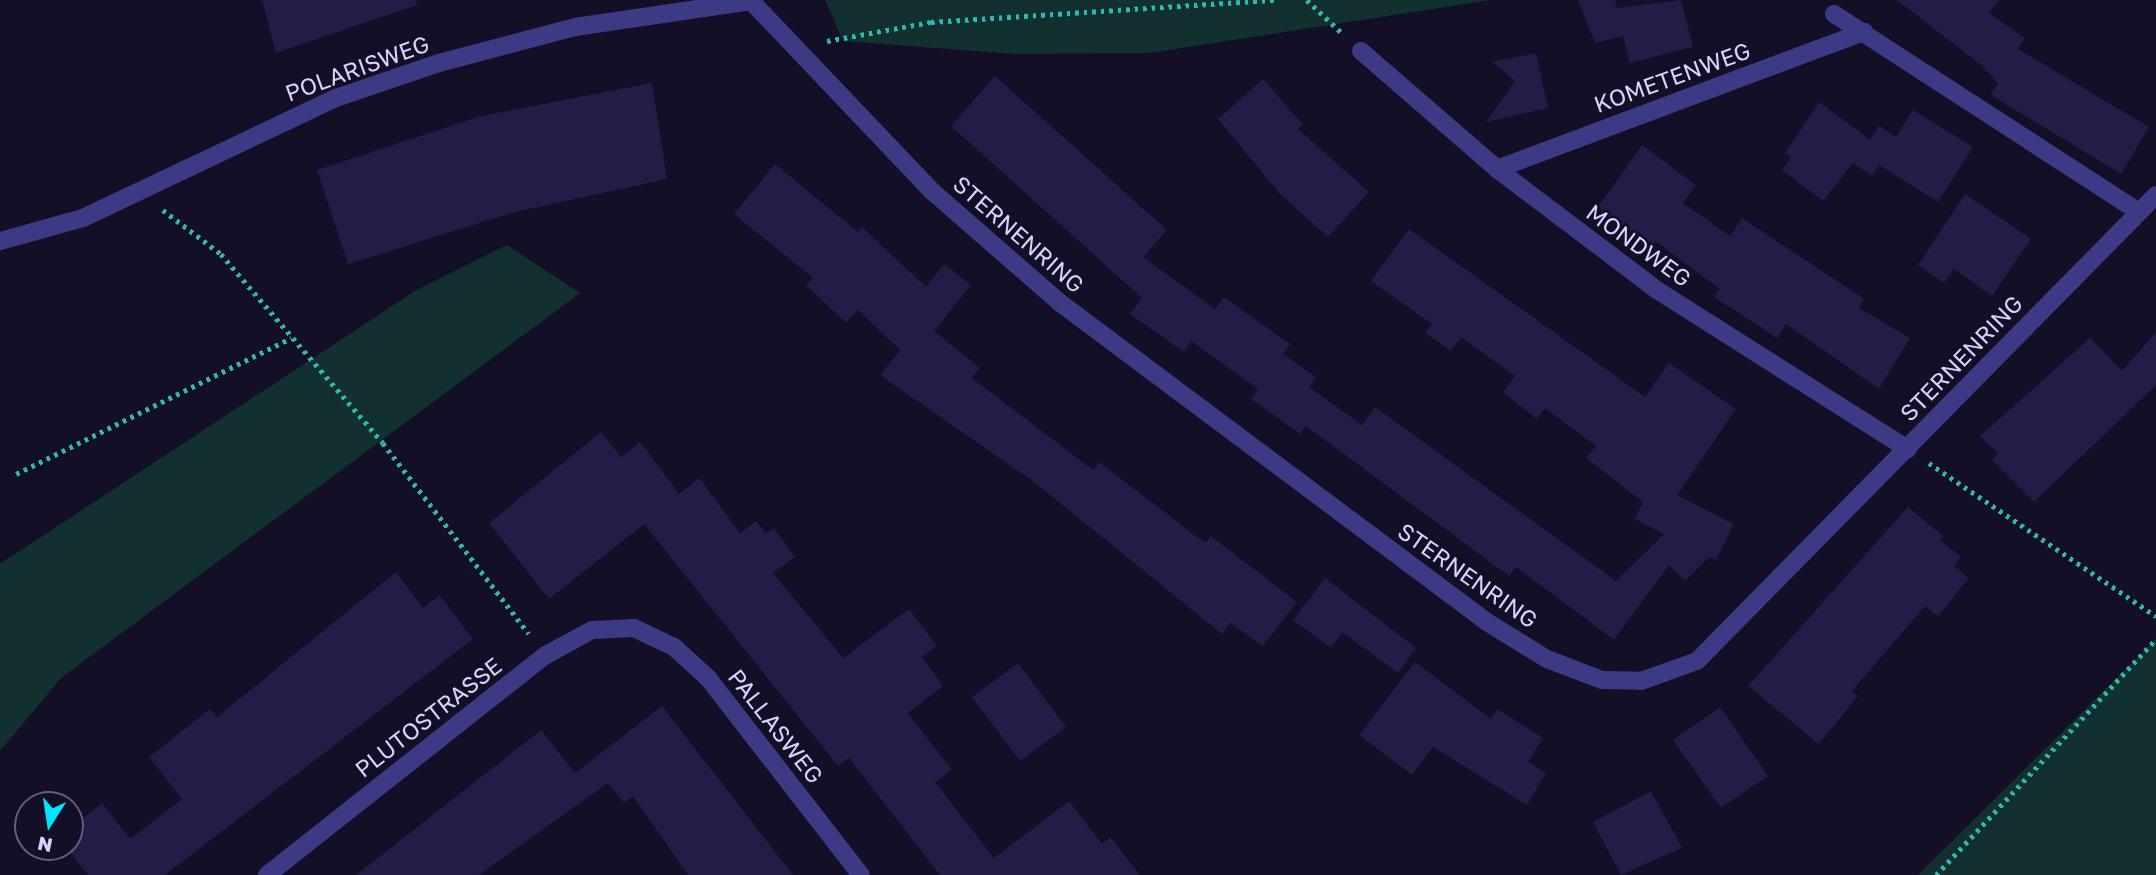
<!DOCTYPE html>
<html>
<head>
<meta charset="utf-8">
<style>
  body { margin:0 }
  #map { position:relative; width:2156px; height:875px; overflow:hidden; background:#130f26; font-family:"Golos Text",sans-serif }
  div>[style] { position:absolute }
  .green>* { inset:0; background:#12302f }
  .building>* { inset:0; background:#241b47 }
  .path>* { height:4.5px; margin-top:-2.25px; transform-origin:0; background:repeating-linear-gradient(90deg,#2fb8b0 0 3.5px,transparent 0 8.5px) }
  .minor>* { height:18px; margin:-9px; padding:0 9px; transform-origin:9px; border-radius:9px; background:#3d3a85 }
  span { translate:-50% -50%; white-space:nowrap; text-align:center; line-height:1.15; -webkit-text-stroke:5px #130f26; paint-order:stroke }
  .street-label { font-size:23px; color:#d9d4ff }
  .north { position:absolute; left:14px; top:791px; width:70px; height:70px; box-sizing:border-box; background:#130f26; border:2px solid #625e7d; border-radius:50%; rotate:192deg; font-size:19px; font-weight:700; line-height:28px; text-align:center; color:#d9d4ff }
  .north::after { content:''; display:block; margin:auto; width:24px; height:32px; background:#00e5ff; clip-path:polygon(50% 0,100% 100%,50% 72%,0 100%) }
</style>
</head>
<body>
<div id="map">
  <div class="green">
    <i style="clip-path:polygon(825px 0,1491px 0,1149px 53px,1015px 54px,843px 41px)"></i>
    <i style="clip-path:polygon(507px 245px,580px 293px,61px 678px,0 751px,0 564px,415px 291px)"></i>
    <i style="clip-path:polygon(2156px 639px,2156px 875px,1918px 875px)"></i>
  </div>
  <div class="building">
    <i style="clip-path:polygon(262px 0,416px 0,417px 5px,276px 53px)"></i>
    <i style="clip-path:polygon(1578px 0,1615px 0,1617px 8px,1681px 0,1693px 47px,1630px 63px,1623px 36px,1595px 43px)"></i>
    <i style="clip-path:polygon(1897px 0,1999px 0,1989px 13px,2025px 38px,2018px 49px,2149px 127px,2121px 174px,1991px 95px,1998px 83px,1981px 65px)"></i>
    <i style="clip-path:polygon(1536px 53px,1548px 108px,1486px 122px,1515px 81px,1492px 62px)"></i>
    <i style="clip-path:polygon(995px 76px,1167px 230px,1143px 257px,1215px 309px,1224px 297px,1290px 344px,1283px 354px,1316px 377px,1309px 387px,1362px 425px,1375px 407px,1616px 581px,1664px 534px,1635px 519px,1643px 502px,1586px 458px,1596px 446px,1545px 408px,1537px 419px,1503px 392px,1515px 376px,1461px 337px,1451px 351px,1425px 333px,1432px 324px,1371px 281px,1409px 229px,1645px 397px,1669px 363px,1736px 409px,1677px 495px,1734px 524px,1716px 560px,1709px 557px,1685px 581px,1669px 565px,1614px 640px,1516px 567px,1509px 576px,1306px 426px,1300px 434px,1251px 399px,1258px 389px,1191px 341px,1184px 352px,1130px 314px,1142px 298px,951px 126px)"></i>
    <i style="clip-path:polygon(1263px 79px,1303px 125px,1298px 129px,1369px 192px,1328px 237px,1281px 195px,1218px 119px)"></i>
    <i style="clip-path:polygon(652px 83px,667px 179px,515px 212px,348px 264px,317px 170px,481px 116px)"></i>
    <i style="clip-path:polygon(1819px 102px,1870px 140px,1879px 126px,1896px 137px,1913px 110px,1973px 147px,1938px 202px,1879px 165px,1872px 176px,1853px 163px,1823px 201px,1782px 170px,1791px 157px,1785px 153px)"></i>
    <i style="clip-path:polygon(1642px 145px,1696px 185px,1683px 203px,1730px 236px,1742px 218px,1864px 299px,1859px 308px,1910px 338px,1879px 389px,1786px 324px,1777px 338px,1714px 297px,1720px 289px,1655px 241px,1651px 246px,1598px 207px)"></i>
    <i style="clip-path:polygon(775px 164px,858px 232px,862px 227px,926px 287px,944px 264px,971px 285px,934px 331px,980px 368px,972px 378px,1093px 470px,1099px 462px,1205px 543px,1211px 536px,1297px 602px,1263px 646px,1230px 623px,1222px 634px,1034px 482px,880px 375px,900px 350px,858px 310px,846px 323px,806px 285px,813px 278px,734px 214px)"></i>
    <i style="clip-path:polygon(1965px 194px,2031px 239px,1992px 296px,1954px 269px,1944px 283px,1918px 265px)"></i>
    <i style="clip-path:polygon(2156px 332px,2156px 385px,2034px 502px,1992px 460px,1998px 453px,1980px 436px,2090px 338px,2122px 371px)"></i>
    <i style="clip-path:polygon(601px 432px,621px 457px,640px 442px,679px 494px,699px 478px,740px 533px,756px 521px,766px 533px,774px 528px,795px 557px,773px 573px,843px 658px,909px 609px,937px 646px,922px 657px,943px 686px,908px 713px,952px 770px,935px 782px,994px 858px,1069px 801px,1102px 844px,1110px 837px,1140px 875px,940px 875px,849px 758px,838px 766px,644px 524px,549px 599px,489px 523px)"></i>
    <i style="clip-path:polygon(1908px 507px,1943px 536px,1940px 540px,1961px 557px,1954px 566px,1969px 578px,1938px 616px,1925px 606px,1852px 691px,1858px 696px,1819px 744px,1748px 686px)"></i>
    <i style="clip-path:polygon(396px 572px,423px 608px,440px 595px,473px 639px,165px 875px,88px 875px,66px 847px,70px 829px,102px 803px,130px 839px,182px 799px,149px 757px,210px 709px,217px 717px)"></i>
    <i style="clip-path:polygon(1325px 578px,1416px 648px,1398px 673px,1342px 632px,1331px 648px,1293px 620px)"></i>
    <i style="clip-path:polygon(1415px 662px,1491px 719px,1497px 709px,1543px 738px,1528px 762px,1546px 773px,1527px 805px,1433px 747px,1412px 775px,1359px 735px)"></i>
    <i style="clip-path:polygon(1018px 663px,1066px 727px,1020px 761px,972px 697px)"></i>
    <i style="clip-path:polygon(662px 706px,793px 875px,688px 875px,633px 796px,624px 803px,608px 783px,479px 875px,356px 875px,541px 730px,575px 773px)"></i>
    <i style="clip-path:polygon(1720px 707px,1768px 776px,1721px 808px,1673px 740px)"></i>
    <i style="clip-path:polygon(1651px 791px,1682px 848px,1621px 875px,1593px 822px)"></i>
  </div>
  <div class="path">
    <i style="left:1307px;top:0;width:48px;rotate:43.3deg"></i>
    <i style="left:827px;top:41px;width:106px;rotate:-10.4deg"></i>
    <i style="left:931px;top:22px;width:345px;rotate:-3.7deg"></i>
    <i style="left:163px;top:210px;width:73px;rotate:37.2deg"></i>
    <i style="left:221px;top:254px;width:249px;rotate:49.4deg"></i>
    <i style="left:383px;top:443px;width:240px;rotate:52.6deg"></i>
    <i style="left:1929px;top:463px;width:274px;rotate:34deg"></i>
    <i style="left:16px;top:474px;width:307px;rotate:-26.3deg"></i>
    <i style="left:1936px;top:875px;width:323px;rotate:-47deg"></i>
  </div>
  <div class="minor">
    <i style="left:751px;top:1px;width:264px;rotate:46.4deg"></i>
    <i style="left:933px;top:192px;width:167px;rotate:41.1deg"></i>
    <i style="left:1059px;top:302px;width:534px;rotate:36.78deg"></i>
    <i style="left:1487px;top:622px;width:70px;rotate:31.7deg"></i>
    <i style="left:1547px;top:659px;width:59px;rotate:20.9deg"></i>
    <i style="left:1602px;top:680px;width:39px;rotate:1deg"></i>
    <i style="left:1641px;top:681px;width:59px;rotate:-19.7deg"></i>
    <i style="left:1697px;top:661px;width:654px;rotate:-45.43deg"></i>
    <i style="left:1834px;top:14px;width:360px;rotate:33deg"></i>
    <i style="left:1361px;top:51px;width:180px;rotate:40.9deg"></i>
    <i style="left:1497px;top:169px;width:201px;rotate:37.1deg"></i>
    <i style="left:1657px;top:290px;width:297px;rotate:32.4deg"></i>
    <i style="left:1497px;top:169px;width:392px;rotate:-20.5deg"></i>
    <i style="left:0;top:241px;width:86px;rotate:-15.5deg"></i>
    <i style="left:83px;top:218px;width:280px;rotate:-25.4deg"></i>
    <i style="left:336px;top:98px;width:109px;rotate:-18.8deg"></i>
    <i style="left:439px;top:63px;width:141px;rotate:-14.8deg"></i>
    <i style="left:575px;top:27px;width:178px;rotate:-8.4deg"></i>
    <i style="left:267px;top:875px;width:355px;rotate:-38.3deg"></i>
    <i style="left:546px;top:655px;width:52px;rotate:-28.5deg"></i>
    <i style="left:592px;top:630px;width:42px;rotate:-2.7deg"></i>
    <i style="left:634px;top:628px;width:44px;rotate:25.4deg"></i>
    <i style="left:674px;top:647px;width:46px;rotate:42.4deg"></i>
    <i style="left:708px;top:678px;width:249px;rotate:52.2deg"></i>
  </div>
  <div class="street-label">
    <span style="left:357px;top:68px;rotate:-20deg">POLARISWEG</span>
    <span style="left:1672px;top:77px;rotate:-20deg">KOMETENWEG</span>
    <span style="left:1019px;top:234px;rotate:41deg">STERNENRING</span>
    <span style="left:1639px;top:245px;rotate:36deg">MONDWEG</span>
    <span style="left:1961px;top:358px;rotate:-46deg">STERNENRING</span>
    <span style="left:1468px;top:575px;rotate:35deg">STERNENRING</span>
    <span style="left:428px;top:717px;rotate:-38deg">PLUTOSTRASSE</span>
    <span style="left:776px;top:726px;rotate:52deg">PALLASWEG</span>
  </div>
  <div class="north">N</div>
</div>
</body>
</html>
